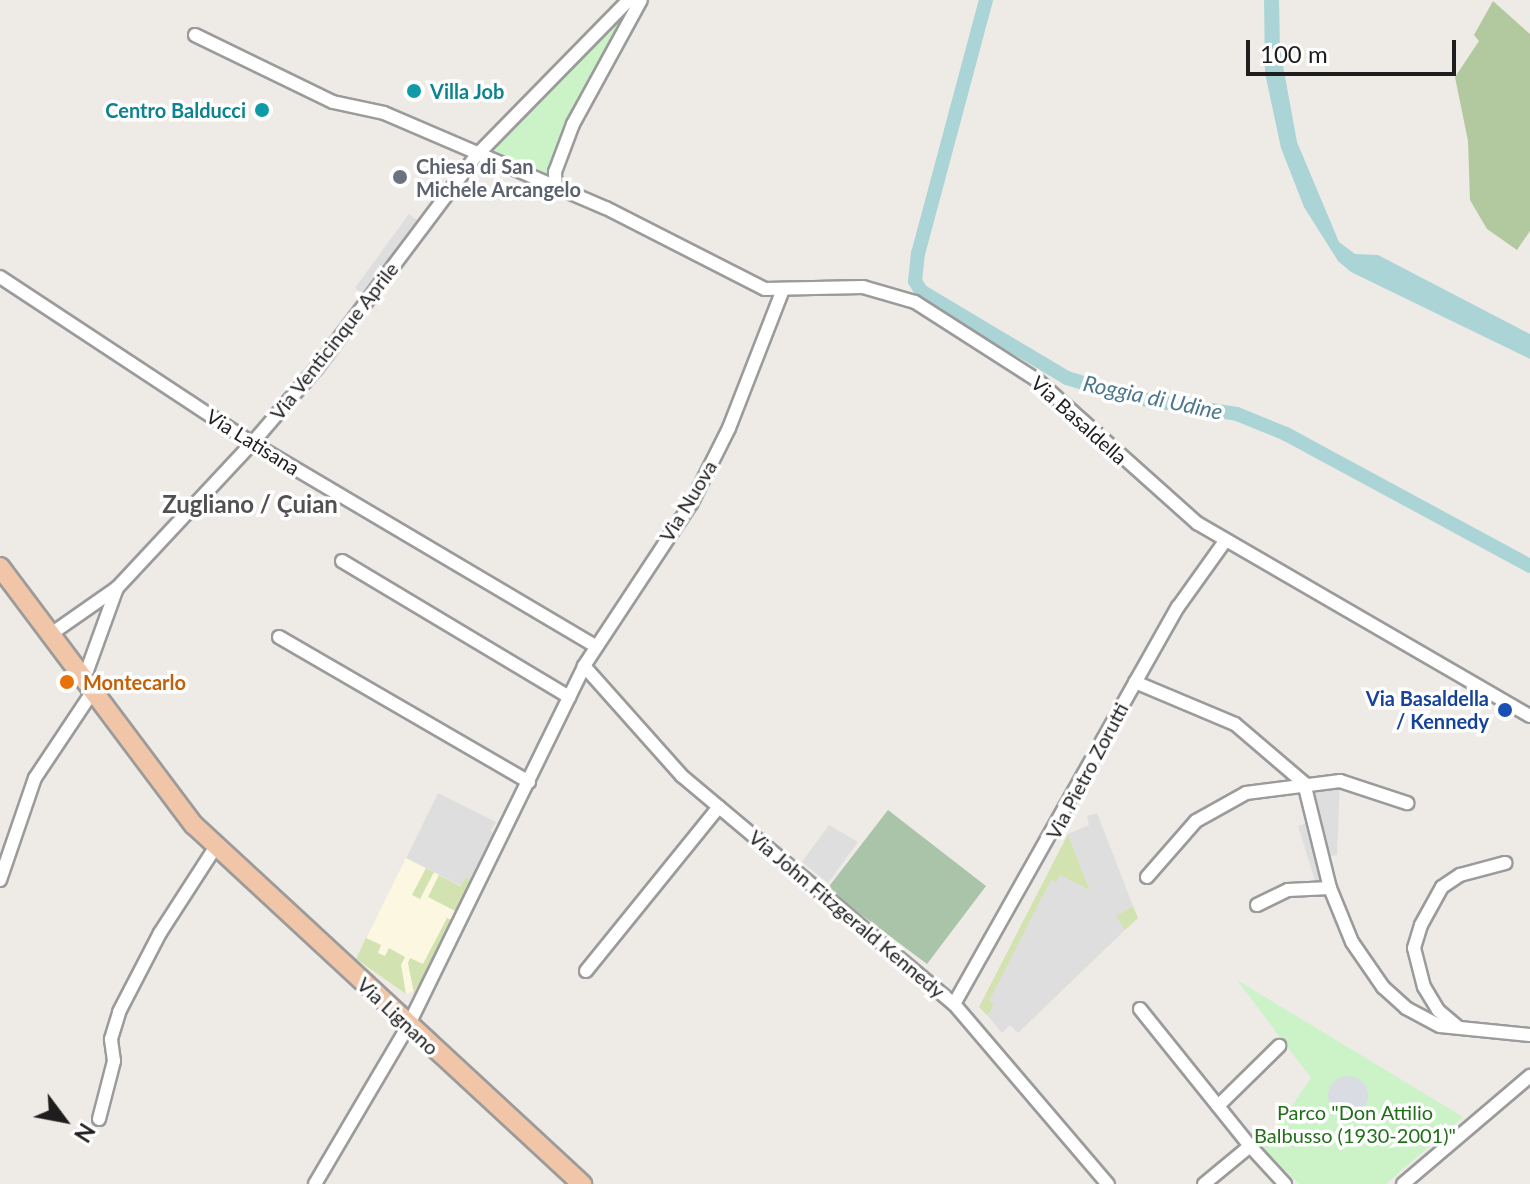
<!DOCTYPE html>
<html>
<head>
<meta charset="utf-8">
<style>
  body { margin:0 }
  #map { position:relative; width:1530px; height:1184px; overflow:hidden; background:#eeeae6; font-family:Lato,sans-serif }
  div>[style] { position:absolute }
  .education>* { inset:0; background:#fbf7e1 }
  .grass>* { inset:0; background:#d2e2b1 }
  .forest>* { inset:0; background:#b2c89f }
  .cemetery>* { inset:0; background:#aac4a9 }
  .park>* { inset:0; background:#cbf3c7 }
  .parking>* { inset:0; background:#dedede }
  .plaza>* { inset:0; background:#dadce4 }
  .round { border-radius:50% }
  .water>* { inset:0; background:#abd4d7 }
  .canal>* { height:14px; margin:-7px; padding:0 7px; transform-origin:7px; border-radius:7px; background:#abd4d7 }
  .roads { filter:drop-shadow(2px 0 #9b9b9b) drop-shadow(-2px 0 #9b9b9b) drop-shadow(0 2px #9b9b9b) drop-shadow(0 -2px #9b9b9b) }
  .minor>* { height:12px; margin:-6px; padding:0 6px; transform-origin:6px; border-radius:6px; background:#fff }
  .primary>* { height:18px; margin:-9px; padding:0 9px; transform-origin:9px; border-radius:9px; background:#f1c5a8 }
  .dots>* { width:22px; height:22px; translate:-50% -50%; box-sizing:border-box; border:4px solid #fff; border-radius:50% }
  span { translate:-50% -50%; white-space:nowrap; text-align:center; line-height:1.15; -webkit-text-stroke:7px #fff; paint-order:stroke }
  .culture-label { font-size:20px; color:#0d838f; font-weight:700 }
  .left { translate:0 -50%; text-align:left }
  .right { translate:-100% -50%; text-align:right }
  .worship-label { font-size:20px; color:#5b616d; font-weight:700 }
  .street-label { font-size:20px; color:#1e1e1e }
  .food-label { font-size:20px; color:#c56008; font-weight:700 }
  .transit-label { font-size:20px; color:#164399; font-weight:700 }
  .park-label { font-size:20px; color:#207018 }
  .water-label { font-size:22px; color:#4c778d; font-style:italic }
  .quarter-label { font-size:24px; color:#515151; font-weight:700 }
  .north { position:absolute; left:24px; top:1080px; width:80px; height:80px; -webkit-text-stroke:6px #fff; paint-order:stroke; rotate:122deg; font-size:22px; font-weight:700; line-height:32px; text-align:center; color:#1e1e1e }
  .north::after { content:''; display:block; margin:auto; width:28px; height:36px; background:#1e1e1e; clip-path:polygon(50% 0,100% 100%,50% 72%,0 100%) }
  .scale { position:absolute; left:1246px; top:40px; width:210px; height:36px; box-sizing:border-box; border:4px solid #1e1e1e; border-top:0; padding-left:10px; font-size:24px; line-height:28px; white-space:nowrap; color:#1e1e1e; -webkit-text-stroke:6px #fff; paint-order:stroke }
</style>
</head>
<body>
<div id="map">
  <div class="education">
    <i style="clip-path:polygon(438px 793px,496px 822px,491px 830px,495px 837px,420px 989px,406px 994px,356px 959px)"></i>
  </div>
  <div class="grass">
    <i style="clip-path:polygon(1068px 834px,1090px 890px,1100px 886px,1104px 894px,1092px 899px,1086px 898px,1090px 891px,1060px 875px,1057px 883px,1051px 881px,990px 1000px,995px 1003px,988px 1016px,979px 1007px)"></i>
    <i style="clip-path:polygon(426px 868px,434px 872px,420px 899px,412px 895px)"></i>
    <i style="clip-path:polygon(439px 875px,460px 886px,466px 877px,475px 882px,459px 913px,428px 897px)"></i>
    <i style="clip-path:polygon(1133px 906px,1138px 918px,1125px 930px,1115px 916px)"></i>
    <i style="clip-path:polygon(447px 918px,455px 922px,414px 993px,408px 963px,410px 958px,423px 964px)"></i>
    <i style="clip-path:polygon(366px 938px,381px 945px,378px 953px,385px 956px,389px 948px,405px 957px,401px 965px,406px 994px,356px 959px)"></i>
  </div>
  <div class="forest">
    <i style="clip-path:polygon(1493px 1px,1530px 34px,1530px 231px,1517px 250px,1487px 229px,1470px 200px,1468px 141px,1455px 77px,1479px 41px,1474px 35px)"></i>
  </div>
  <div class="cemetery">
    <i style="clip-path:polygon(888px 810px,986px 886px,927px 964px,827px 889px)"></i>
  </div>
  <div class="park">
    <i style="clip-path:polygon(629px 0,641px 0,573px 124px,556px 188px,476px 156px)"></i>
    <i style="clip-path:polygon(1237px 980px,1463px 1117px,1386px 1184px,1299px 1184px,1263px 1148px,1311px 1078px)"></i>
  </div>
  <div class="parking">
    <i style="clip-path:polygon(409px 214px,418px 221px,364px 295px,355px 288px)"></i>
    <i style="clip-path:polygon(1340px 781px,1337px 855px,1323px 857px,1330px 888px,1317px 887px,1298px 826px,1315px 821px,1304px 783px)"></i>
    <i style="clip-path:polygon(438px 793px,496px 822px,491px 830px,495px 837px,475px 882px,466px 877px,461px 886px,406px 858px)"></i>
    <i style="clip-path:polygon(1097px 813px,1133px 906px,1116px 916px,1125px 930px,1018px 1033px,1010px 1025px,1002px 1033px,988px 1016px,994px 1004px,989px 1001px,1051px 880px,1057px 882px,1060px 875px,1090px 890px,1068px 834px,1089px 825px,1087px 816px)"></i>
    <i style="clip-path:polygon(829px 825px,858px 842px,828px 883px,802px 862px)"></i>
  </div>
  <div class="plaza">
    <i class="round" style="left:1328px;top:1076px;width:40px;height:40px"></i>
  </div>
  <div class="water">
    <i style="clip-path:polygon(1264px 0,1279px 0,1280px 49px,1297px 142px,1339px 242px,1355px 254px,1378px 255px,1530px 334px,1530px 359px,1351px 272px,1338px 261px,1304px 207px,1281px 148px,1265px 73px)"></i>
  </div>
  <div class="canal">
    <i style="left:986px;top:0;width:262px;rotate:105deg"></i>
    <i style="left:918px;top:253px;width:28px;rotate:96deg"></i>
    <i style="left:915px;top:281px;width:12px;rotate:59deg"></i>
    <i style="left:921px;top:291px;width:170px;rotate:30.8deg"></i>
    <i style="left:1067px;top:378px;width:65px;rotate:17deg"></i>
    <i style="left:1129px;top:397px;width:109px;rotate:8.9deg"></i>
    <i style="left:1237px;top:414px;width:53px;rotate:22.2deg"></i>
    <i style="left:1286px;top:434px;width:277px;rotate:28.4deg"></i>
  </div>
  <div class="roads">
    <div class="minor">
      <i style="left:195px;top:35px;width:153px;rotate:25.9deg"></i>
      <i style="left:333px;top:102px;width:52px;rotate:12.2deg"></i>
      <i style="left:384px;top:113px;width:241px;rotate:23.2deg"></i>
      <i style="left:606px;top:208px;width:178px;rotate:27deg"></i>
      <i style="left:765px;top:289px;width:98px;rotate:-1.2deg"></i>
      <i style="left:863px;top:287px;width:54px;rotate:16.1deg"></i>
      <i style="left:915px;top:302px;width:145px;rotate:32.6deg"></i>
      <i style="left:1037px;top:380px;width:215px;rotate:41.8deg"></i>
      <i style="left:1197px;top:523px;width:385px;rotate:30.1deg"></i>
      <i style="left:556px;top:188px;width:16px;rotate:-94deg"></i>
      <i style="left:555px;top:172px;width:51px;rotate:-69.4deg"></i>
      <i style="left:573px;top:124px;width:141px;rotate:-61.3deg"></i>
      <i style="left:0;top:277px;width:302px;rotate:33.4deg"></i>
      <i style="left:252px;top:443px;width:399px;rotate:30.6deg"></i>
      <i style="left:342px;top:561px;width:265px;rotate:30.9deg"></i>
      <i style="left:51px;top:634px;width:80px;rotate:-34.9deg"></i>
      <i style="left:117px;top:588px;width:201px;rotate:-47deg"></i>
      <i style="left:254px;top:441px;width:95px;rotate:-49.3deg"></i>
      <i style="left:316px;top:369px;width:266px;rotate:-53.1deg"></i>
      <i style="left:476px;top:156px;width:219px;rotate:-45.6deg"></i>
      <i style="left:279px;top:637px;width:289px;rotate:30.1deg"></i>
      <i style="left:584px;top:666px;width:147px;rotate:48.3deg"></i>
      <i style="left:682px;top:776px;width:355px;rotate:40deg"></i>
      <i style="left:954px;top:1004px;width:237px;rotate:49.5deg"></i>
      <i style="left:84px;top:679px;width:97px;rotate:-70.1deg"></i>
      <i style="left:1135px;top:682px;width:108px;rotate:22.8deg"></i>
      <i style="left:1235px;top:724px;width:91px;rotate:40.5deg"></i>
      <i style="left:1304px;top:783px;width:108px;rotate:76.1deg"></i>
      <i style="left:1330px;top:888px;width:58px;rotate:67.8deg"></i>
      <i style="left:1352px;top:942px;width:55px;rotate:55.4deg"></i>
      <i style="left:1383px;top:987px;width:31px;rotate:42deg"></i>
      <i style="left:1406px;top:1008px;width:38px;rotate:28deg"></i>
      <i style="left:1440px;top:1026px;width:90px;rotate:5.7deg"></i>
      <i style="left:1147px;top:877px;width:74px;rotate:-48.8deg"></i>
      <i style="left:1196px;top:821px;width:57px;rotate:-29.2deg"></i>
      <i style="left:1246px;top:793px;width:95px;rotate:-7.3deg"></i>
      <i style="left:1340px;top:781px;width:71px;rotate:18.2deg"></i>
      <i style="left:0;top:880px;width:108px;rotate:-71.1deg"></i>
      <i style="left:35px;top:778px;width:105px;rotate:-56.3deg"></i>
      <i style="left:1257px;top:905px;width:34px;rotate:-26deg"></i>
      <i style="left:1288px;top:890px;width:42px;rotate:-2.7deg"></i>
      <i style="left:586px;top:971px;width:211px;rotate:-51deg"></i>
      <i style="left:954px;top:1004px;width:456px;rotate:-60.6deg"></i>
      <i style="left:1178px;top:607px;width:81px;rotate:-54.5deg"></i>
      <i style="left:1140px;top:1009px;width:176px;rotate:51.2deg"></i>
      <i style="left:1458px;top:1027px;width:26px;rotate:-140deg"></i>
      <i style="left:1438px;top:1010px;width:27px;rotate:-121deg"></i>
      <i style="left:1424px;top:987px;width:40px;rotate:-104.4deg"></i>
      <i style="left:1414px;top:948px;width:24px;rotate:-73deg"></i>
      <i style="left:1421px;top:925px;width:43px;rotate:-61.1deg"></i>
      <i style="left:1442px;top:887px;width:22px;rotate:-34deg"></i>
      <i style="left:1460px;top:875px;width:47px;rotate:-14.9deg"></i>
      <i style="left:1218px;top:1106px;width:86px;rotate:-44.5deg"></i>
      <i style="left:99px;top:1119px;width:60px;rotate:-75.5deg"></i>
      <i style="left:114px;top:1061px;width:22px;rotate:-98deg"></i>
      <i style="left:111px;top:1039px;width:28px;rotate:-73deg"></i>
      <i style="left:119px;top:1012px;width:89px;rotate:-62.6deg"></i>
      <i style="left:160px;top:933px;width:103px;rotate:-57.2deg"></i>
      <i style="left:315px;top:1184px;width:183px;rotate:-59.5deg"></i>
      <i style="left:408px;top:1026px;width:401px;rotate:-63.9deg"></i>
      <i style="left:584px;top:666px;width:194px;rotate:-56.6deg"></i>
      <i style="left:691px;top:504px;width:85px;rotate:-63.4deg"></i>
      <i style="left:729px;top:428px;width:146px;rotate:-68.7deg"></i>
      <i style="left:1204px;top:1184px;width:60px;rotate:-39.6deg"></i>
      <i style="left:1250px;top:1146px;width:52px;rotate:47.4deg"></i>
      <i style="left:1403px;top:1184px;width:167px;rotate:-40.4deg"></i>
    </div>
    <div class="primary">
      <i style="left:0;top:567px;width:323px;rotate:53.1deg"></i>
      <i style="left:194px;top:825px;width:529px;rotate:42.78deg"></i>
    </div>
  </div>
  <div class="dots">
    <i style="left:414px;top:91px;background:#0f9aa8"></i>
    <i style="left:262px;top:110px;background:#0f9aa8"></i>
    <i style="left:400px;top:177px;background:#6b7280"></i>
    <i style="left:67px;top:682px;background:#e8710a"></i>
    <i style="left:1505px;top:710px;background:#1a4fb4"></i>
  </div>
  <div class="culture-label">
    <span class="left" style="left:430px;top:91px">Villa Job</span>
    <span class="right" style="left:246px;top:110px">Centro Balducci</span>
  </div>
  <div class="worship-label">
    <span class="left" style="left:416px;top:178px">Chiesa di San<br>Michele Arcangelo</span>
  </div>
  <div class="street-label">
    <span style="left:334px;top:341px;rotate:-52deg">Via Venticinque Aprile</span>
    <span style="left:1079px;top:420px;rotate:42deg">Via Basaldella</span>
    <span style="left:253px;top:442px;rotate:32deg">Via Latisana</span>
    <span style="left:688px;top:501px;rotate:-59deg">Via Nuova</span>
    <span style="left:1087px;top:771px;rotate:-62deg">Via Pietro Zorutti</span>
    <span style="left:847px;top:914px;rotate:40deg">Via John Fitzgerald Kennedy</span>
    <span style="left:398px;top:1016px;rotate:43deg">Via Lignano</span>
  </div>
  <div class="food-label">
    <span class="left" style="left:83px;top:682px">Montecarlo</span>
  </div>
  <div class="transit-label">
    <span class="right" style="left:1489px;top:710px">Via Basaldella<br>/ Kennedy</span>
  </div>
  <div class="park-label">
    <span style="left:1355px;top:1124px">Parco "Don Attilio<br>Balbusso (1930-2001)"</span>
  </div>
  <div class="water-label">
    <span style="left:1153px;top:397px;rotate:12deg">Roggia di Udine</span>
  </div>
  <div class="quarter-label">
    <span style="left:250px;top:504px">Zugliano / Çuian</span>
  </div>
  <div class="north">N</div>
  <div class="scale">100 m</div>
</div>
</body>
</html>
